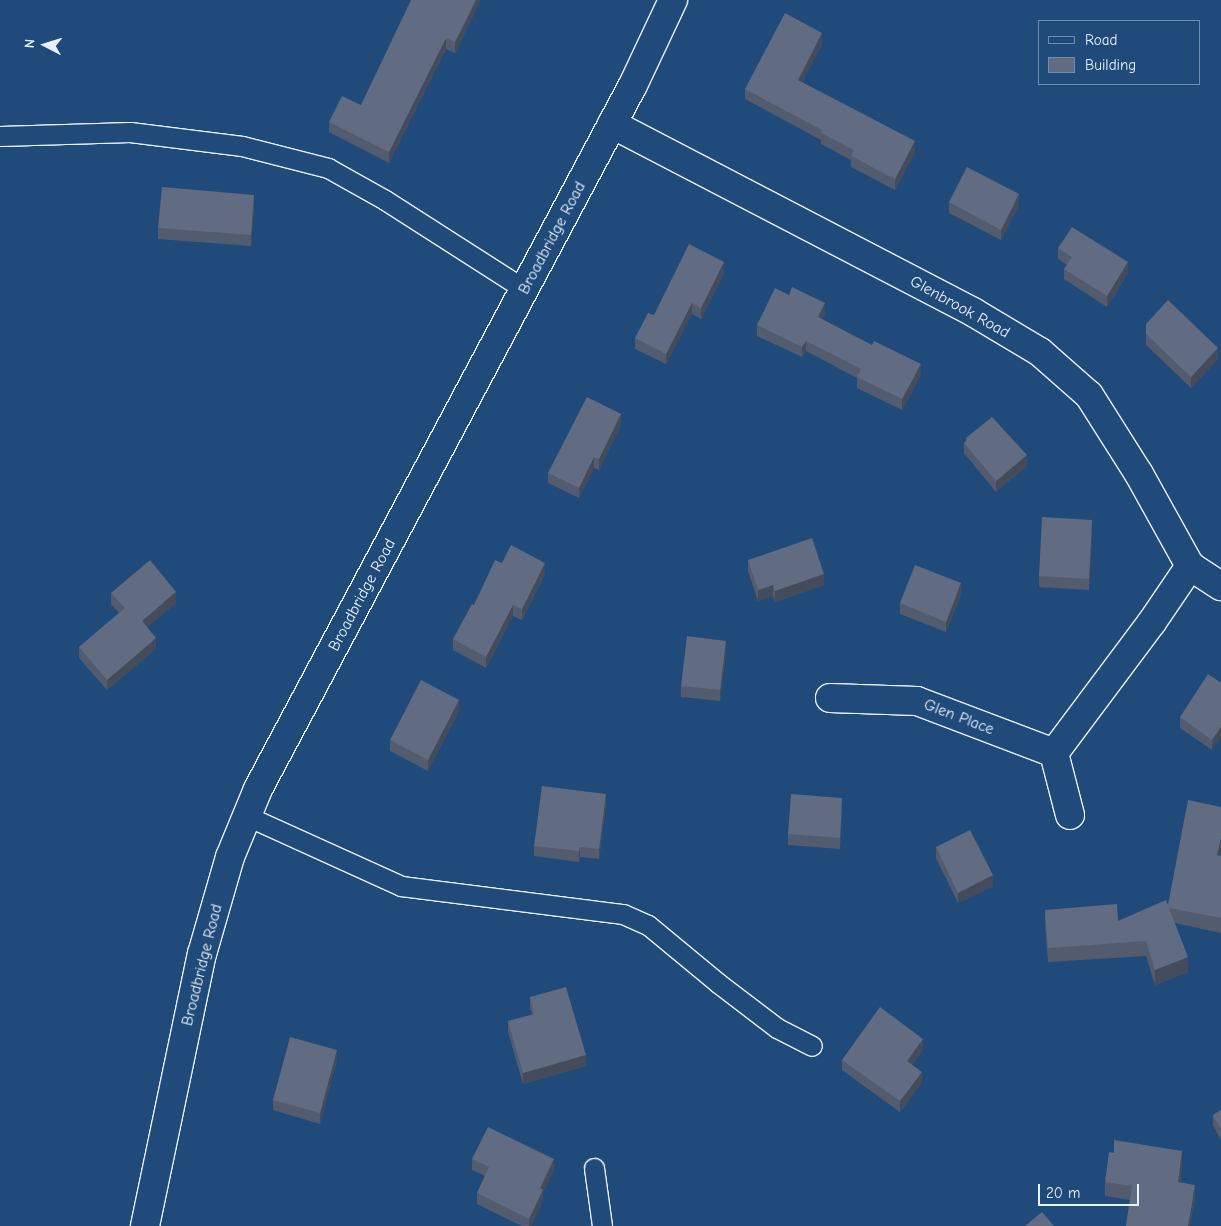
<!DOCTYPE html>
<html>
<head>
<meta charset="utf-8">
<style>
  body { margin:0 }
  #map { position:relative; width:1221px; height:1226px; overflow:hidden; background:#1f4a7a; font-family:"Comic Neue",sans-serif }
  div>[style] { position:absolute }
  .roads { filter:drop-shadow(1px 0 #e8f1f8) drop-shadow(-1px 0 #e8f1f8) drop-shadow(0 1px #e8f1f8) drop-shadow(0 -1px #e8f1f8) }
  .service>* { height:19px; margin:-9.5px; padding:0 9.5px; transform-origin:9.5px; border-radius:9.5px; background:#1f4a7a }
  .minor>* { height:28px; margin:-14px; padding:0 14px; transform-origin:14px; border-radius:14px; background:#1f4a7a }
  .secondary>* { height:28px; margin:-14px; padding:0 14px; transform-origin:14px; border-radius:14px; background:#1f4a7a }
  .wall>* { inset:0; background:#535c6f }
  .shaded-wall>* { inset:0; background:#444b5a }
  .building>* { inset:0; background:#616b81 }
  span { translate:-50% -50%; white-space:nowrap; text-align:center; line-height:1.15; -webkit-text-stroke:4px #1f4a7a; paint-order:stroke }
  .street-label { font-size:16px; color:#e8f1f8 }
  .legend { position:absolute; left:1038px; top:20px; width:162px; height:65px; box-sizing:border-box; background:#1f4a7a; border:1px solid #6f8dac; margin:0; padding:6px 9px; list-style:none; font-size:15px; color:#e8f1f8 }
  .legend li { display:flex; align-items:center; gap:10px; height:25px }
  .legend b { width:25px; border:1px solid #6f8dac }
  .north { position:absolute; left:20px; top:20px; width:50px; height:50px; -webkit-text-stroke:4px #1f4a7a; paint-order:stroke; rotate:275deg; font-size:14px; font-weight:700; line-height:20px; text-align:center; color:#e8f1f8 }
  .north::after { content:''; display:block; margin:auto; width:18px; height:22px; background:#e8f1f8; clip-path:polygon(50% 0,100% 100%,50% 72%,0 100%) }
  .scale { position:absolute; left:1038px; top:1184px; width:101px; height:22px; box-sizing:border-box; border:2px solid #e8f1f8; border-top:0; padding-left:6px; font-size:15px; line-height:18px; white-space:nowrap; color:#e8f1f8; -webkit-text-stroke:4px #1f4a7a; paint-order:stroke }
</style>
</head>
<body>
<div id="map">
  <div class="roads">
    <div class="service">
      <i style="left:0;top:136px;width:130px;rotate:-1.8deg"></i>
      <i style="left:130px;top:132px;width:113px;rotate:7.1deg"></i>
      <i style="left:242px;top:146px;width:89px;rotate:14.3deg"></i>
      <i style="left:328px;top:168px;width:65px;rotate:29.3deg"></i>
      <i style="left:385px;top:200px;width:165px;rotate:32.6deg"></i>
      <i style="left:247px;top:816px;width:169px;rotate:24.4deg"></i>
      <i style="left:401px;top:886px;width:224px;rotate:7.2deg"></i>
      <i style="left:623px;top:914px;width:27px;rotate:24deg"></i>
      <i style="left:648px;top:925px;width:91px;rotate:39.6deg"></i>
      <i style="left:718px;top:983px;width:74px;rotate:37.3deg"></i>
      <i style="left:777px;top:1028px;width:39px;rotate:27deg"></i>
      <i style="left:594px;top:1168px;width:59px;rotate:82.1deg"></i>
    </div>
    <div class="minor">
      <i style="left:612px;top:124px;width:407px;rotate:27.5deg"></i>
      <i style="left:973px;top:312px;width:78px;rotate:30.8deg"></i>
      <i style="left:1040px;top:352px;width:65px;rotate:41.3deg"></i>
      <i style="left:1089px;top:395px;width:93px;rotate:57.7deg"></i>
      <i style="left:1139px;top:474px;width:105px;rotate:61deg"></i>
      <i style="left:1190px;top:566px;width:37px;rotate:33deg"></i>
      <i style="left:830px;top:698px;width:87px;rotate:2deg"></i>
      <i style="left:917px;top:701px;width:147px;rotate:20.8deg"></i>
      <i style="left:1070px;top:815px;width:64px;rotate:-104.5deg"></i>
      <i style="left:1054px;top:753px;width:164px;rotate:-53.2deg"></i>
      <i style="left:1152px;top:622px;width:68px;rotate:-55.8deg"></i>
    </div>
    <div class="secondary">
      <i style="left:145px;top:1226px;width:278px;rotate:-78.2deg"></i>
      <i style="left:202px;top:954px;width:101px;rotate:-73.9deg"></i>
      <i style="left:230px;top:857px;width:74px;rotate:-67.6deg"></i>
      <i style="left:258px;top:789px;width:798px;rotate:-61.96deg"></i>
      <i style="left:633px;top:85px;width:94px;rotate:-64.8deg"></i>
    </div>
  </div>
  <div class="wall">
    <i style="clip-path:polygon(481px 0,455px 53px,446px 49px,389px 163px,329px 132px,329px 122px,361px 105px)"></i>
    <i style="clip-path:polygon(822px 44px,802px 82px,915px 152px,895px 190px,851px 167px,851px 160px,821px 144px,821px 140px,745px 99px,745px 89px)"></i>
    <i style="clip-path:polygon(949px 202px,1019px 205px,1001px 240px,949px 213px)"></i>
    <i style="clip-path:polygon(254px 205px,251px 246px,158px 239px,158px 228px)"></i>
    <i style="clip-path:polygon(1058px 248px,1128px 273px,1107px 307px,1064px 279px,1064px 269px,1067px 265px,1058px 259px)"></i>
    <i style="clip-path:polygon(724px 273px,701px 319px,692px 314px,666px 364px,635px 349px,635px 338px,654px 315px)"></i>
    <i style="clip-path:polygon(825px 314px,822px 319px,921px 375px,902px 410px,857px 388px,857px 378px,806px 351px,802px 357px,757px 336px,757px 325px)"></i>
    <i style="clip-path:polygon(1146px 324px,1218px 359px,1191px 388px,1146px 345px)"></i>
    <i style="clip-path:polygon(621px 425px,599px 470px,594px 468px,579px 498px,548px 483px,548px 473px)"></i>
    <i style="clip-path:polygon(966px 438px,1027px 466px,996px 492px,964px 453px,964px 443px,966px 441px)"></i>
    <i style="clip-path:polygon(1092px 531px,1089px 590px,1039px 587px,1039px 576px)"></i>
    <i style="clip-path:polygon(748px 560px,824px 585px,775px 602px,773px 596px,758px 601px,748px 571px)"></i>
    <i style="clip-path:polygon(502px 563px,545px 574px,522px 620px,513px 616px,486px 668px,453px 650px,453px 639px,474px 605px)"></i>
    <i style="clip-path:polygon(111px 593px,176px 603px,147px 627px,156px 649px,107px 690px,79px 658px,79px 647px,119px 613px,111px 604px)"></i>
    <i style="clip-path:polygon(961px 594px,946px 632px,900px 614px,900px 603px)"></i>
    <i style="clip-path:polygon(726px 652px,720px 701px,681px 697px,681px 686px)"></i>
    <i style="clip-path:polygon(1220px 682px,1212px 750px,1180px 728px,1180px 717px)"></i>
    <i style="clip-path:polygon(459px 711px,428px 771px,390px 751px,390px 740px)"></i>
    <i style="clip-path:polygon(606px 805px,599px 859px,580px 857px,579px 862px,534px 856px,534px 846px)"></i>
    <i style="clip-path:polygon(842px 809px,840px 849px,788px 845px,788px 834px)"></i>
    <i style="clip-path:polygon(936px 847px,993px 886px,958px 903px,936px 858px)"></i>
    <i style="clip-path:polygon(1220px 856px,1221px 856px,1221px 933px,1175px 923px,1188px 972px,1155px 985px,1146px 956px,1048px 962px,1045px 925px,1045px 910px,1118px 921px,1168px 905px)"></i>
    <i style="clip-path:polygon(530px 997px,586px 1066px,523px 1084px,508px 1032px,508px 1021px,532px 1015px,530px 1007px)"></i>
    <i style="clip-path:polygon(923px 1050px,912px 1065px,922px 1082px,900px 1112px,842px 1070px,842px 1060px)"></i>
    <i style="clip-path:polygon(337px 1060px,320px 1124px,273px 1110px,273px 1100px)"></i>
    <i style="clip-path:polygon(1221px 1110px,1221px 1140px,1213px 1126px,1213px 1115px)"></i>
    <i style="clip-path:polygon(472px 1159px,554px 1170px,543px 1192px,543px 1200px,531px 1226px,522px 1226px,477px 1204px,477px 1193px,485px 1176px,472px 1170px)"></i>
    <i style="clip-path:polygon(1182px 1166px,1180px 1183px,1195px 1200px,1190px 1226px,1126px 1226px,1130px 1200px,1105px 1196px,1105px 1182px)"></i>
  </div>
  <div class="shaded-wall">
    <i style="clip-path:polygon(476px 0,481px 0,455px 53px,455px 42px)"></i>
    <i style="clip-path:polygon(822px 33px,822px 44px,798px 91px,798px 80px)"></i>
    <i style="clip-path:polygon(446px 38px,446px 49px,389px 163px,389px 152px)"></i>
    <i style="clip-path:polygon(915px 141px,915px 152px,895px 190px,895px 179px)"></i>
    <i style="clip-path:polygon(1019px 194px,1019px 205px,1001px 240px,1001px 230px)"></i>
    <i style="clip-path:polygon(254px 195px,254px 205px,251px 246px,251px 235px)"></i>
    <i style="clip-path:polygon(724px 262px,724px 273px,701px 319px,701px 308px)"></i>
    <i style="clip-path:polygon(1128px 262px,1128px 273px,1107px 307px,1107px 296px)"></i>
    <i style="clip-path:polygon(692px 303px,692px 314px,666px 364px,666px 354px)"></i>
    <i style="clip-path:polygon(825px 303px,825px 314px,818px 328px,818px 317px)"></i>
    <i style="clip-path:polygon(806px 341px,806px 351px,802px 357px,802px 347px)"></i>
    <i style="clip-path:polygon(1218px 348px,1218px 359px,1191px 388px,1191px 377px)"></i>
    <i style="clip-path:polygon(921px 364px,921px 375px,902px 410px,902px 399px)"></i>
    <i style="clip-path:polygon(621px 414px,621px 425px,599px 470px,599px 459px)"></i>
    <i style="clip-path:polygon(1027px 455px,1027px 466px,996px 492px,996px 481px)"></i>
    <i style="clip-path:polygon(594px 457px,594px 468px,579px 498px,579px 488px)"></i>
    <i style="clip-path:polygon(1092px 520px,1092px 531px,1089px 590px,1089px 579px)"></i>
    <i style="clip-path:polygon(545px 563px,545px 574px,522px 620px,522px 609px)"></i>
    <i style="clip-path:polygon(824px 574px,824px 585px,775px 602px,775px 591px)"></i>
    <i style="clip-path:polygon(961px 583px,961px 594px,946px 632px,946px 622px)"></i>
    <i style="clip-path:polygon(773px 585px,773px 596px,758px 601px,758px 590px)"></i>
    <i style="clip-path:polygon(176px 592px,176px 603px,142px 631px,142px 621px)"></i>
    <i style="clip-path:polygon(513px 605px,513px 616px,486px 668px,486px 657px)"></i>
    <i style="clip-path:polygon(156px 638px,156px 649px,107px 690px,107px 680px)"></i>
    <i style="clip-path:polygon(726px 641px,726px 652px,720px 701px,720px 690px)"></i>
    <i style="clip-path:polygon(459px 700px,459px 711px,428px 771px,428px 760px)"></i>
    <i style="clip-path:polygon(1221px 727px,1221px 738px,1212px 750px,1212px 740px)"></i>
    <i style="clip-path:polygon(606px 794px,606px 805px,599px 859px,599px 849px)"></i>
    <i style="clip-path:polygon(842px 798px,842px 809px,840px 849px,840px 838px)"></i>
    <i style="clip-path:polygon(1221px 838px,1221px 853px,1217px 870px,1217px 855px)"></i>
    <i style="clip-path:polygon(580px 847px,580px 857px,579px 862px,579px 851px)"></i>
    <i style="clip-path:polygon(993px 875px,993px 886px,958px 903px,958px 893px)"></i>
    <i style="clip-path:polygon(1188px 957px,1188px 972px,1155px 985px,1155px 970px)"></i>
    <i style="clip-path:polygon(923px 1039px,923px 1050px,907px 1072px,907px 1061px)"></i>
    <i style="clip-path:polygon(337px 1050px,337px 1060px,320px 1124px,320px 1113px)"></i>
    <i style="clip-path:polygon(586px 1055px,586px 1066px,523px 1084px,523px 1073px)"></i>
    <i style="clip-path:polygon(922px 1072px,922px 1082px,900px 1112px,900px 1101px)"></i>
    <i style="clip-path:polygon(1182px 1151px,1182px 1166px,1178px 1197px,1178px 1182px)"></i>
    <i style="clip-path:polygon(554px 1159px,554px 1170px,543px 1192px,543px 1200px,531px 1226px,529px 1226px,529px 1219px,540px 1188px)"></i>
    <i style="clip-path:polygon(1195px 1185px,1195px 1200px,1190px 1226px,1188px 1226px)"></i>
  </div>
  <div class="building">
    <i style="clip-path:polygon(411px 0,476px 0,455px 42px,446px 38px,389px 152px,329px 122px,342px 96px,361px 105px)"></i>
    <i style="clip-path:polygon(785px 13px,822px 33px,798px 80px,915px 141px,895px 179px,851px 156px,854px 150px,821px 133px,822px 130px,745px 89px)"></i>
    <i style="clip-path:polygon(967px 167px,1019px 194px,1001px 230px,949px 202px)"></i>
    <i style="clip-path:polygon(162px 187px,254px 195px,251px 235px,158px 228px)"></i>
    <i style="clip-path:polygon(1072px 227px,1128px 262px,1107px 296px,1064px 269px,1072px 257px,1058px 248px)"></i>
    <i style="clip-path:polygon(689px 244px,724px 262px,701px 308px,692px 303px,666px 354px,635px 338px,648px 313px,654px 315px)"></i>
    <i style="clip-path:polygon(792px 287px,825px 303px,818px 317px,872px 345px,874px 341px,921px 364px,902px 399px,857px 377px,861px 369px,806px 341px,802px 347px,757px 325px,775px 288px,789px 295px)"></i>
    <i style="clip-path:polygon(1168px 300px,1218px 348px,1191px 377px,1146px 334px,1146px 324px)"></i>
    <i style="clip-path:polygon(587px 397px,621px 414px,599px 459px,594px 457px,579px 488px,548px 473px)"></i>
    <i style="clip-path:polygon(992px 417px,1027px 455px,996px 481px,964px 443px,967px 440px,966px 438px)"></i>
    <i style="clip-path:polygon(1042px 517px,1092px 520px,1089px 579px,1039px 576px)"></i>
    <i style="clip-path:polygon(812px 538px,824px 574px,775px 591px,773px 585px,758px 590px,748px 560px)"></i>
    <i style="clip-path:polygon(511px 545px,545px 563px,522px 609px,513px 605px,486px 657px,453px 639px,472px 604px,474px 605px,495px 560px,502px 563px)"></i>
    <i style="clip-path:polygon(150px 560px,176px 592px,142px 621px,156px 638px,107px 680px,79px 647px,125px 608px,111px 593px)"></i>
    <i style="clip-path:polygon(915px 565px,961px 583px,946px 622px,900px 603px)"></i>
    <i style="clip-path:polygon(687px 636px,726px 641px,720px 690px,681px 686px)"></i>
    <i style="clip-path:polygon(1208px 674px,1220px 682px,1221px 681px,1221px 727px,1212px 740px,1180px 717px)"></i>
    <i style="clip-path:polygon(421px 680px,459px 700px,428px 760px,390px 740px)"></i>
    <i style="clip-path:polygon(542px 786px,606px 794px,599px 849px,580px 847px,579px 851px,534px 846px)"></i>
    <i style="clip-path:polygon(791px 794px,842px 798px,840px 838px,788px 834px)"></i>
    <i style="clip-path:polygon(1188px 800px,1221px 807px,1221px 838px,1217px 855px,1221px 856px,1221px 918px,1169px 908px,1188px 957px,1155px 970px,1146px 941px,1048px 948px,1045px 910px,1117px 904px,1118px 921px,1166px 900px,1168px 905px)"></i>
    <i style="clip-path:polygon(970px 830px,993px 875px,958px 893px,936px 847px)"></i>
    <i style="clip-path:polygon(566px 987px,586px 1055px,523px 1073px,508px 1021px,534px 1014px,530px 997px)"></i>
    <i style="clip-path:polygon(880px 1007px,923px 1039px,907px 1061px,922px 1072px,900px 1101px,842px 1060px)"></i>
    <i style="clip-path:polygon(290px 1037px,337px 1050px,320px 1113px,273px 1100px)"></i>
    <i style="clip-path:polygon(1221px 1110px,1221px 1129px,1213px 1115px)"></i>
    <i style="clip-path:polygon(488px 1127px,554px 1159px,540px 1188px,543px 1190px,529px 1219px,477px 1193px,489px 1167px,472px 1159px)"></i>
    <i style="clip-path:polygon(1114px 1140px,1182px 1151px,1178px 1182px,1195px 1185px,1188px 1226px,1126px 1226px,1132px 1186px,1105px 1182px,1109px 1152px,1114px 1153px)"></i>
    <i style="clip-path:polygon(1042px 1212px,1054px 1226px,1025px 1226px)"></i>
  </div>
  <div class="street-label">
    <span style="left:552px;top:238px;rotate:-62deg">Broadbridge Road</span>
    <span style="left:960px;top:307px;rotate:29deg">Glenbrook Road</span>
    <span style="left:362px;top:595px;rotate:-62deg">Broadbridge Road</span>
    <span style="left:959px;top:717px;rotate:21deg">Glen Place</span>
    <span style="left:202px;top:965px;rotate:-76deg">Broadbridge Road</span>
  </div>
  <ul class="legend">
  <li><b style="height:6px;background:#1f4a7a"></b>Road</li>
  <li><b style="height:14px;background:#616b81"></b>Building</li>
  </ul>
  <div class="north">N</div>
  <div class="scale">20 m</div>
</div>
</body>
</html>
